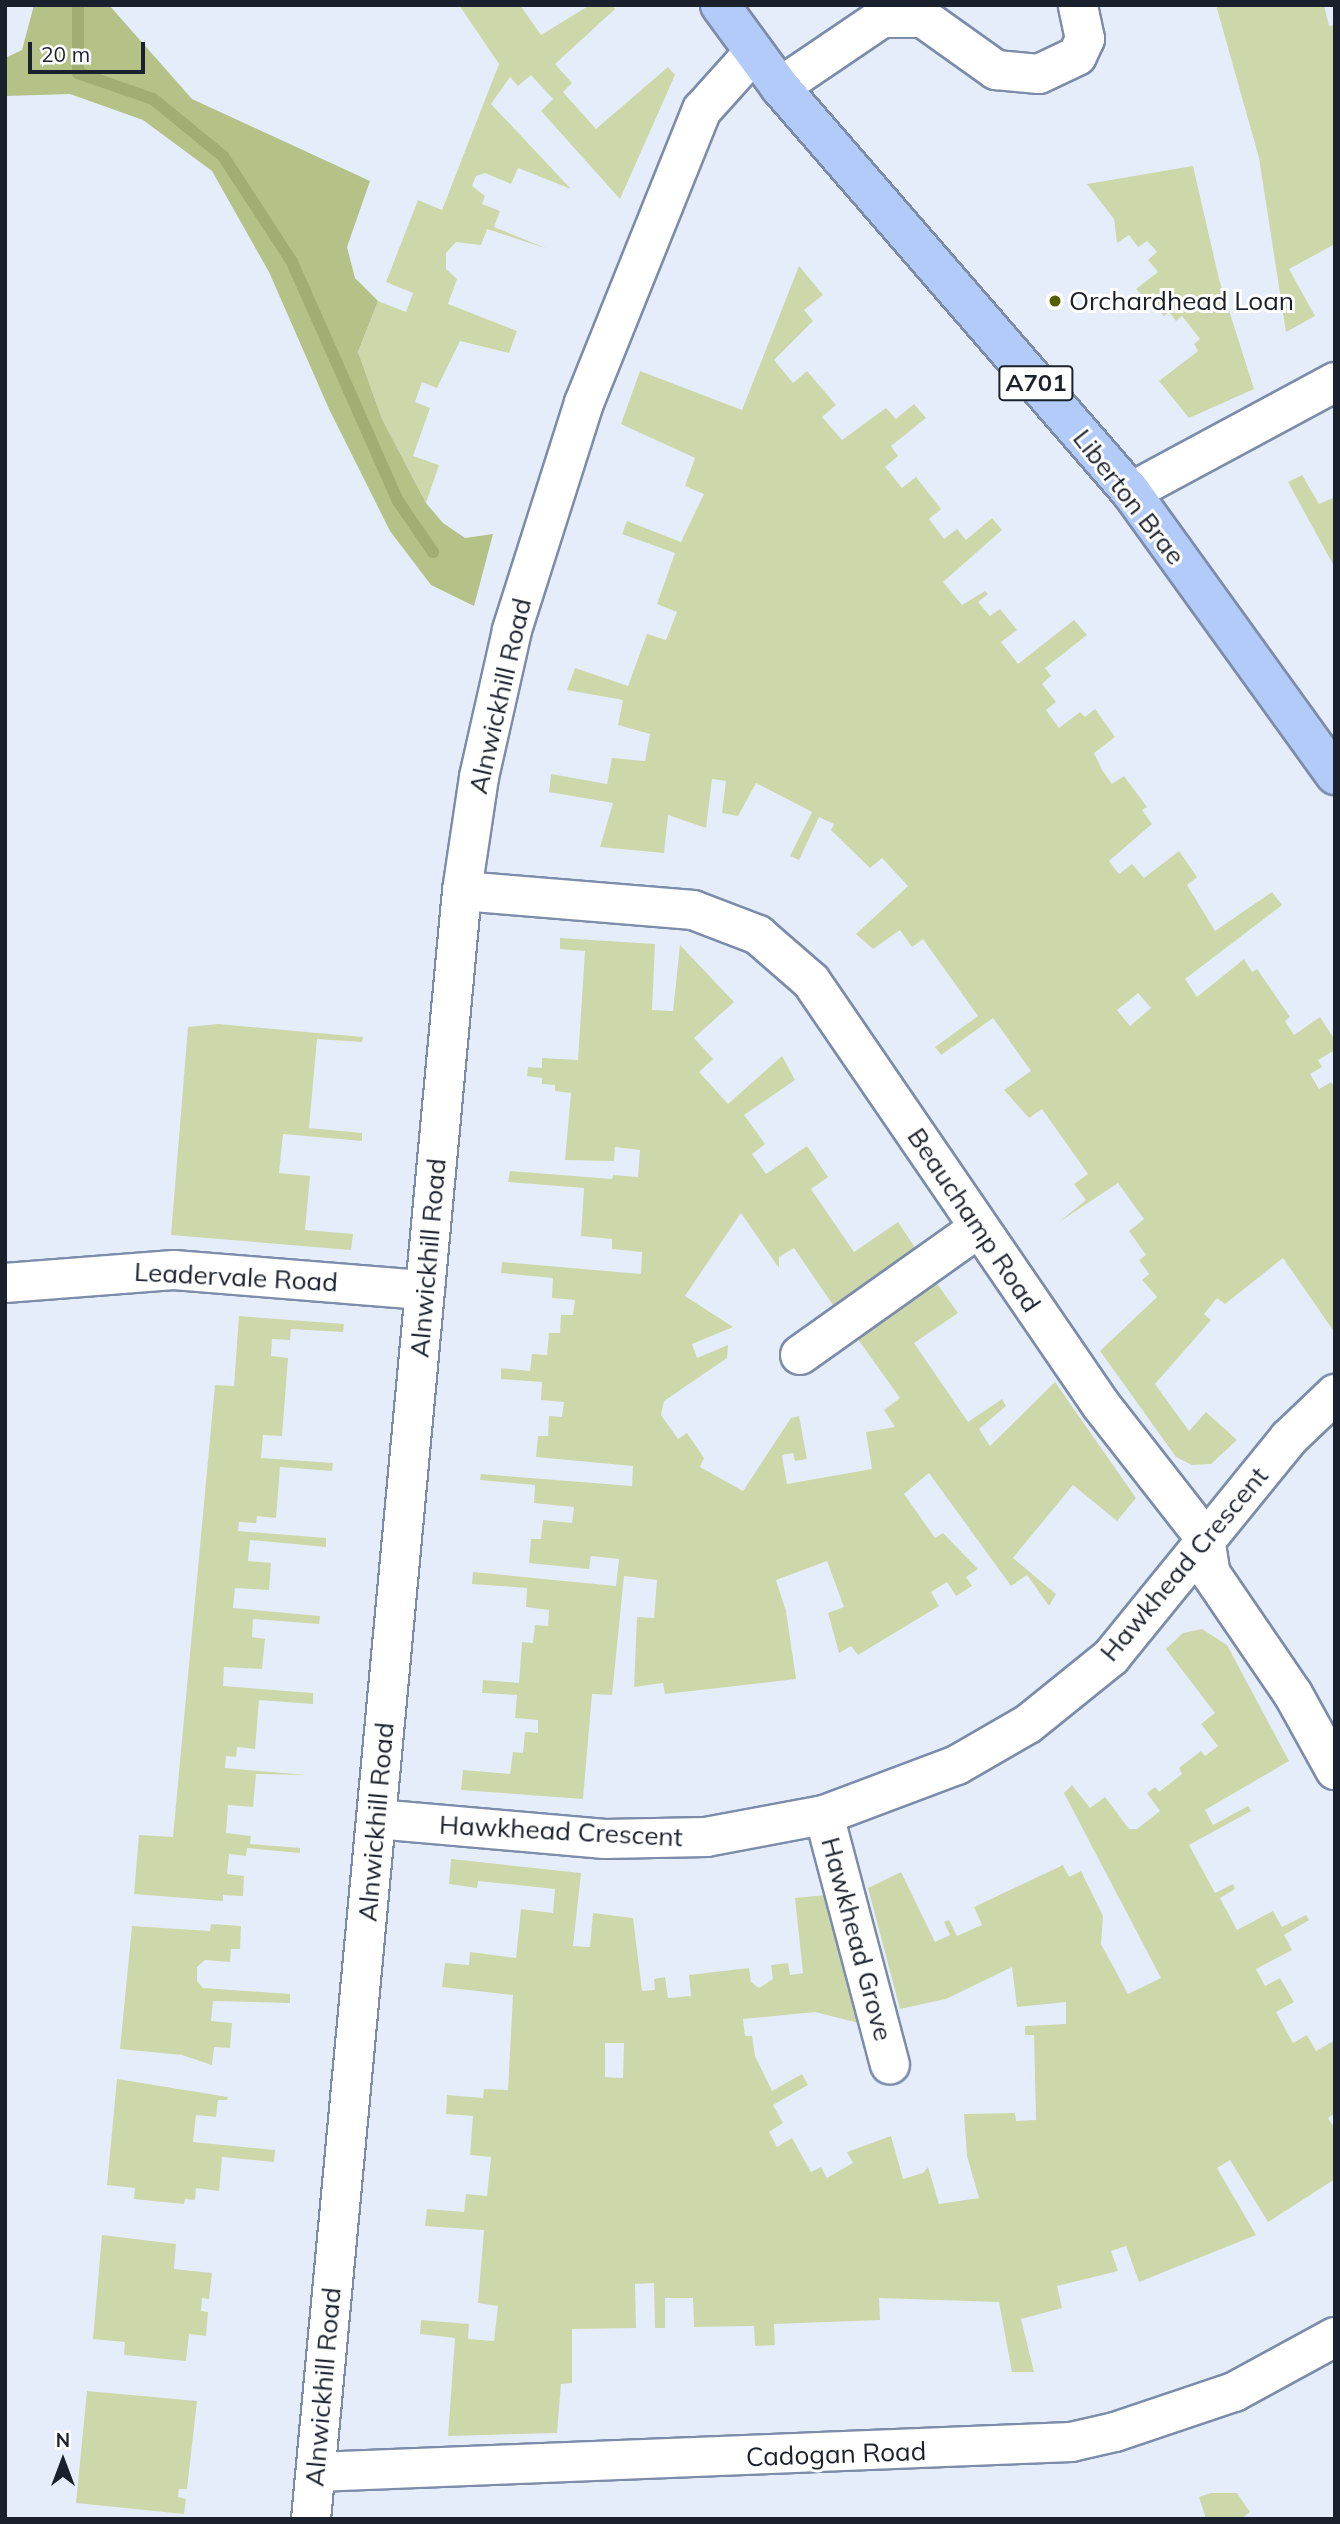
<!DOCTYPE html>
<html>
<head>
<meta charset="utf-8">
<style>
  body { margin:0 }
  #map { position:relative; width:1340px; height:2524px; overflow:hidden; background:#e6edfa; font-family:Mulish,sans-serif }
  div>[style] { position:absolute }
  .green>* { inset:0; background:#cdd8aa }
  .forest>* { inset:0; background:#b4c187 }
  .stream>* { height:12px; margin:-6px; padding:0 6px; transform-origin:6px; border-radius:6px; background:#a0ad73 }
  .roads { filter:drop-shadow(2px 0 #7c8ca9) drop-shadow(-2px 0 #7c8ca9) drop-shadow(0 2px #7c8ca9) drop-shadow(0 -2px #7c8ca9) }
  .minor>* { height:38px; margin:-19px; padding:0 19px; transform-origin:19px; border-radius:19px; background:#fff }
  .major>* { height:38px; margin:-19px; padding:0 19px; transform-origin:19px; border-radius:19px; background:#b2cbf9 }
  .dots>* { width:19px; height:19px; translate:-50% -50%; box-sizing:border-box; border:4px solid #fff; border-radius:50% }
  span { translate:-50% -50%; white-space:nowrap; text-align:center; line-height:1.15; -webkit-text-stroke:6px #fff; paint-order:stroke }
  .shield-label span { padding:2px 5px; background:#fff; border:2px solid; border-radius:5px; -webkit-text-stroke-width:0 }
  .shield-label { font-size:24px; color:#1b212c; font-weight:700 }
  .poi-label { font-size:26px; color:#1b212c }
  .left { translate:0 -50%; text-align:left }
  .street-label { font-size:26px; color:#1b212c }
  .frame { position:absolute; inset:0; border:7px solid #1b212c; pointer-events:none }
  .north { position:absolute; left:28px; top:2426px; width:70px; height:70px; -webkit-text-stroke:5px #fff; paint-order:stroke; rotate:0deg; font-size:19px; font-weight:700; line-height:28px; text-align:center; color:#1b212c }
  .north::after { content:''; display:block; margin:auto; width:24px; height:32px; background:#1b212c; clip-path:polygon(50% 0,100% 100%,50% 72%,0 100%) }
  .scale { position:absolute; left:28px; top:42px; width:117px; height:32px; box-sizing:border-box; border:4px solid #1b212c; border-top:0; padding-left:9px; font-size:21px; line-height:24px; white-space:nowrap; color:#1b212c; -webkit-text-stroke:5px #fff; paint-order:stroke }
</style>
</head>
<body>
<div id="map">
  <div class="green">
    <i style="clip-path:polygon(459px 5px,520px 5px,541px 35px,590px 5px,612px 5px,615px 9px,555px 64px,572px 83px,563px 92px,596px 129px,668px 67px,675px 75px,620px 199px,541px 111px,553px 99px,531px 75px,518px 86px,510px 77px,491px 104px,571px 189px,518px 168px,511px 184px,485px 173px,476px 176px,472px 186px,485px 196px,482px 204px,500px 211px,494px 227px,548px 249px,487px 229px,481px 245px,456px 242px,446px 253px,446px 269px,457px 279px,448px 304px,517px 331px,509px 353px,460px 341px,437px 388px,422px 382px,415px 402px,430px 408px,413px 456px,439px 465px,426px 503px,382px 419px,358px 352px,378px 301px,406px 312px,413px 293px,386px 282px,418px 200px,442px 210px,499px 64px)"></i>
    <i style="clip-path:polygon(1216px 5px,1324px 5px,1329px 26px,1335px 25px,1335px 244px,1289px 269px,1315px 316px,1286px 332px,1259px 158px)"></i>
    <i style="clip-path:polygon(1193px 166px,1219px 279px,1254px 389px,1189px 418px,1159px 381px,1198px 351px,1194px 344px,1200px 339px,1182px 316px,1176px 321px,1169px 312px,1164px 316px,1136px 289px,1158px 272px,1148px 260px,1157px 252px,1147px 241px,1138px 247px,1129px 235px,1117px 243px,1114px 219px,1087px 184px)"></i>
    <i style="clip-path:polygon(evenodd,799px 266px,823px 295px,804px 310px,813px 321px,774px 360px,793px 383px,807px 371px,836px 405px,822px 417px,842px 440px,886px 408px,896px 419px,914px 404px,926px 418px,891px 446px,898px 456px,885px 467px,902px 488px,916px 477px,941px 509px,929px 519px,944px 539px,957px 529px,966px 540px,992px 518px,1002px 530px,943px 582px,962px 605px,985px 591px,988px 594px,978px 602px,990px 616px,1000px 609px,1017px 630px,1001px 642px,1018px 664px,1074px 620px,1087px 635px,1045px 668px,1051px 676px,1042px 684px,1056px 702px,1046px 710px,1059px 728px,1080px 712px,1085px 717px,1095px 709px,1115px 737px,1094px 753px,1102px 770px,1112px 784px,1124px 776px,1147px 807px,1142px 810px,1152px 824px,1109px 861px,1119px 874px,1132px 864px,1144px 878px,1179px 851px,1197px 877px,1187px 885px,1215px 931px,1272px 892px,1282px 905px,1185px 979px,1197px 997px,1244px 959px,1252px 972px,1257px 969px,1290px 1017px,1285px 1021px,1294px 1035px,1320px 1017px,1335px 1040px,1335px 1050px,1318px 1060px,1322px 1067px,1310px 1074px,1319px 1089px,1331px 1082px,1335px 1088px,1335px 1333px,1283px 1258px,1225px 1304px,1217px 1298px,1204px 1314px,1211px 1320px,1155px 1384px,1189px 1431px,1206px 1412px,1237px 1440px,1211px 1464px,1192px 1465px,1176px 1457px,1100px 1351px,1157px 1297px,1142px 1280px,1149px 1274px,1139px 1260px,1146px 1255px,1129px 1231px,1144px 1219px,1118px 1183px,1059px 1222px,1086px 1200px,1074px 1184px,1088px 1174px,1042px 1109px,1029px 1118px,1004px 1090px,1031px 1071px,993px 1018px,941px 1055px,935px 1047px,978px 1016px,923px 939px,912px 947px,900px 930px,873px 949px,856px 934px,908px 886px,882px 858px,870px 868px,831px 830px,834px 824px,819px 817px,799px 860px,790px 856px,812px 812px,756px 783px,738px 816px,722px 813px,726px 781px,712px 779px,706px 828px,668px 815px,664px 853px,600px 847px,613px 803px,549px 792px,551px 774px,607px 784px,612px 758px,645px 761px,650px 734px,618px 725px,623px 700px,567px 690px,575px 668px,628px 686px,647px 634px,666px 640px,677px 612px,657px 604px,675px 553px,622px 534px,627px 521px,681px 542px,704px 494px,685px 486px,695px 458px,621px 424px,640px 371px,742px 410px,799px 266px,1138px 993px,1151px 1008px,1130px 1026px,1117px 1010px,1138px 993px)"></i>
    <i style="clip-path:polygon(1302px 475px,1319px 504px,1335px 497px,1335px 568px,1288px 482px)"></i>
    <i style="clip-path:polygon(560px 938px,655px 944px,652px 1010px,673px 1011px,680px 945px,734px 1002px,694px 1038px,713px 1059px,699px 1072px,728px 1104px,782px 1056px,795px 1080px,744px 1115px,765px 1144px,752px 1154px,766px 1174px,807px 1146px,828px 1177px,811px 1189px,854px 1252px,898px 1222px,916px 1249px,833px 1305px,794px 1248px,779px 1257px,779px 1268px,741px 1213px,685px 1296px,733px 1327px,692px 1344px,697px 1358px,728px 1345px,727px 1358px,664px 1401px,661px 1415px,678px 1439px,687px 1433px,704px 1458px,700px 1467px,743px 1491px,791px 1418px,799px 1416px,807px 1459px,795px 1461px,793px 1453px,782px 1455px,787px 1484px,872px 1469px,866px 1432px,895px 1427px,884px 1410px,900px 1398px,857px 1338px,935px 1281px,958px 1313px,914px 1343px,968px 1422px,1002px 1399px,1006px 1406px,979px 1429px,990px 1446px,1055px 1382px,1136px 1498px,1117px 1521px,1073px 1485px,1013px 1558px,1056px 1594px,1049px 1606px,1027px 1575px,1011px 1586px,929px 1473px,904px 1494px,935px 1538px,943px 1533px,978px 1569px,966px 1577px,972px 1586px,956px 1596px,947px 1582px,931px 1592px,939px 1606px,858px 1655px,851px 1646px,839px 1653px,828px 1613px,844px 1607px,827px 1561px,776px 1580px,786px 1611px,796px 1679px,665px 1694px,663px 1683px,634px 1687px,637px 1617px,654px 1618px,657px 1580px,624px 1576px,612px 1695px,592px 1694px,583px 1799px,461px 1790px,463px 1770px,510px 1774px,513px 1752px,523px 1753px,525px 1732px,538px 1733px,538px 1720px,515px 1718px,517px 1695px,482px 1693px,483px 1680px,519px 1683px,522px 1642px,533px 1643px,535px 1625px,548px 1626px,549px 1610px,526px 1607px,527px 1588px,472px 1584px,473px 1572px,616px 1586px,619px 1559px,591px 1556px,589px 1569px,529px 1563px,531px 1539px,541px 1539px,543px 1520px,572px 1523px,574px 1507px,534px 1503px,535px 1485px,480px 1480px,481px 1474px,632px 1486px,633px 1466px,536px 1457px,538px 1436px,548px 1436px,549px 1416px,562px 1417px,564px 1402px,541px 1400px,542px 1382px,501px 1379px,501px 1368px,530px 1371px,532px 1354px,547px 1355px,549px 1333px,560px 1333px,561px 1315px,573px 1315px,575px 1300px,552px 1298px,553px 1278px,501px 1273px,502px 1262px,641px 1274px,642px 1252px,612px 1249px,612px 1239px,581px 1236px,584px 1188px,508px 1182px,510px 1171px,612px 1179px,613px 1175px,638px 1177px,640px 1150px,615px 1147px,614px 1161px,565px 1160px,571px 1093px,555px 1091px,555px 1085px,542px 1084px,542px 1078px,527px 1076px,528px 1067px,542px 1068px,542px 1058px,578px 1060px,585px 951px,560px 949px)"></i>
    <i style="clip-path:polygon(218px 1024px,363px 1037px,362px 1042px,317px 1039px,309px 1128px,362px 1133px,362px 1141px,283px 1134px,279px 1173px,310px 1176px,305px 1230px,353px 1234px,351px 1250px,171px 1235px,188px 1027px)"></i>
    <i style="clip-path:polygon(239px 1316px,344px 1324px,343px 1332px,291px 1329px,290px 1340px,272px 1339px,271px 1356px,288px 1358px,282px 1436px,263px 1435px,261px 1458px,333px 1463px,332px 1471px,280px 1467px,276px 1518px,257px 1516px,256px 1523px,239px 1522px,238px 1531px,326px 1538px,326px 1547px,250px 1540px,248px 1561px,271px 1563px,269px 1590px,235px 1588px,233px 1608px,320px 1616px,319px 1624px,253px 1619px,252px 1637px,265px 1639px,262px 1669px,224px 1667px,223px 1686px,313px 1693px,313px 1704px,259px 1700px,255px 1749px,237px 1747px,236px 1757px,226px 1756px,225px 1768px,306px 1775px,256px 1774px,253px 1807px,228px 1805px,226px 1833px,251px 1836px,250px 1844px,300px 1848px,300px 1853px,247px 1848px,246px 1856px,229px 1854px,227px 1874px,244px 1876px,243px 1896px,223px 1895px,223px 1901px,134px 1894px,139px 1835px,173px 1837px,215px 1385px,234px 1386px)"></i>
    <i style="clip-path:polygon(evenodd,1202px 1629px,1227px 1645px,1289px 1761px,1205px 1810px,1213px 1825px,1248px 1806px,1251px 1811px,1189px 1845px,1215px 1893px,1233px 1884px,1235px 1889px,1220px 1898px,1237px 1930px,1273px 1911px,1282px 1927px,1306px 1915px,1309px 1920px,1284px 1935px,1292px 1950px,1256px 1969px,1265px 1986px,1280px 1978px,1294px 2002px,1276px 2012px,1293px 2043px,1307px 2035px,1316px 2051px,1335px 2040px,1335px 2113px,1328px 2118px,1335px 2129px,1335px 2179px,1268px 2222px,1230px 2160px,1217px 2168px,1256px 2235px,1139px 2282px,1126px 2246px,1111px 2251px,1118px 2271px,1057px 2286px,1062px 2308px,1021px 2319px,1034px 2372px,1012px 2372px,999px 2302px,879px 2298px,880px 2320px,774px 2324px,775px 2345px,755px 2346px,754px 2326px,694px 2327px,693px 2298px,665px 2298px,665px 2328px,655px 2328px,654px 2283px,635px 2284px,636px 2328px,572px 2329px,572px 2383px,561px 2384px,557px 2433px,448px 2436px,455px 2338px,420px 2334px,421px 2320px,469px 2324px,468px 2339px,494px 2341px,498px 2306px,478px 2303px,484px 2230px,425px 2226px,427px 2209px,464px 2212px,466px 2194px,487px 2196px,491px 2157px,470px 2155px,473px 2116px,446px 2114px,447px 2095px,483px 2098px,484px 2089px,508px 2090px,513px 1995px,442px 1987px,445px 1963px,469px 1965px,470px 1952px,516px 1958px,521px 1909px,553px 1913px,555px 1889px,478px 1881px,477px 1888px,449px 1884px,451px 1859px,581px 1873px,573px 1946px,590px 1947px,593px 1913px,633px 1918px,642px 1991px,655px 1990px,654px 1979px,665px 1977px,668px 1998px,691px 1996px,689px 1975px,749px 1968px,751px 1982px,759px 1988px,773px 1979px,771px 1965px,788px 1963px,790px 1975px,803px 1973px,795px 1898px,826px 1895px,859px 2023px,815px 2012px,743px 2019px,745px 2036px,752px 2036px,755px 2056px,772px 2091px,802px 2074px,808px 2085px,773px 2105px,783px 2123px,769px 2132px,777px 2147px,792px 2138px,811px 2172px,821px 2167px,827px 2178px,853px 2163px,847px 2152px,891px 2136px,903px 2179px,923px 2173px,928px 2167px,939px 2204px,979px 2198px,967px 2156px,964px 2114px,1015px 2113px,1016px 2121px,1036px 2120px,1034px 2035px,1025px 2035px,1025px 2026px,1066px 2024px,1066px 2002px,1017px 2007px,1012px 1967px,946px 1999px,900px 2009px,868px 1888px,901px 1872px,935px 1942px,950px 1935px,944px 1922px,949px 1920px,957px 1936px,982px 1925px,974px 1907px,1063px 1865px,1069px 1877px,1081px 1871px,1103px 1916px,1101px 1944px,1128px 1994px,1161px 1978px,1064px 1793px,1072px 1785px,1090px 1808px,1105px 1797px,1129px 1829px,1137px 1829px,1160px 1811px,1147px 1793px,1155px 1787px,1159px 1792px,1182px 1774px,1179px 1768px,1201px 1751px,1205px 1756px,1218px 1746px,1201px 1724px,1215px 1713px,1166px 1649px,1183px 1633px,1202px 1629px,605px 2043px,624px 2043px,623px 2078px,605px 2077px,605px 2043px)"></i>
    <i style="clip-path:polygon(211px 1924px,241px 1926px,240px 1949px,231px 1949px,230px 1962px,205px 1960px,197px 1967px,197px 1981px,203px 1988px,290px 1994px,290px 2003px,213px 2001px,211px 2021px,232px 2023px,230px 2048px,214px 2047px,212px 2065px,182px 2055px,120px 2049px,132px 1926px,210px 1931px)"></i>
    <i style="clip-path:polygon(117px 2079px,228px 2097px,227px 2100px,218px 2100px,216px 2117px,196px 2115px,193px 2142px,275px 2150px,274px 2162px,222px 2157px,219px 2191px,196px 2188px,195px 2200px,185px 2199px,184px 2204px,134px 2199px,135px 2188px,107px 2185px)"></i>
    <i style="clip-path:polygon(102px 2235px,176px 2244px,174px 2269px,212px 2273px,209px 2299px,202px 2298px,201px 2311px,208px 2312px,206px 2336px,189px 2334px,186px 2361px,124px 2355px,125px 2342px,93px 2339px)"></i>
    <i style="clip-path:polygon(87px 2391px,197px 2401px,187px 2489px,179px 2489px,178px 2497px,186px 2499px,184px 2514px,76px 2503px)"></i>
    <i style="clip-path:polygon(1211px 2493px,1237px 2493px,1250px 2512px,1241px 2519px,1206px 2519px,1199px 2497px)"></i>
  </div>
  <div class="forest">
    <i style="clip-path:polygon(34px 5px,109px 5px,192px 99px,370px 181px,347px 247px,355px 278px,378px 301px,358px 352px,382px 419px,426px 503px,443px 523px,465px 538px,493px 534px,474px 606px,431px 585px,390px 531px,329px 409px,269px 272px,212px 171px,143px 120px,70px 94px,5px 96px,5px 58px,22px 50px)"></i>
  </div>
  <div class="stream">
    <i style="left:78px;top:5px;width:68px;rotate:90deg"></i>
    <i style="left:78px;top:73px;width:79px;rotate:19.1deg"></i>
    <i style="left:153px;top:99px;width:90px;rotate:39.2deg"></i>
    <i style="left:223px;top:156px;width:126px;rotate:56.9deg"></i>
    <i style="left:292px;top:262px;width:261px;rotate:66.1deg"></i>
    <i style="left:398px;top:501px;width:62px;rotate:55.5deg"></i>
  </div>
  <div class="roads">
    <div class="minor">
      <i style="left:780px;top:87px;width:123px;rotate:-34.1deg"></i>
      <i style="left:882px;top:18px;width:41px"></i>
      <i style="left:923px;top:18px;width:90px;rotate:35.5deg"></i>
      <i style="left:996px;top:70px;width:43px;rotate:5.3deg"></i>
      <i style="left:1039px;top:74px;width:42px;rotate:-25.3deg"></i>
      <i style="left:1077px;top:56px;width:19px;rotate:-65deg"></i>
      <i style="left:1085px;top:39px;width:35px;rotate:-102deg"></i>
      <i style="left:1131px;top:492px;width:232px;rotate:-28.3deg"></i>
      <i style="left:462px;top:891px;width:232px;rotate:4.7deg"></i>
      <i style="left:693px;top:910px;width:70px;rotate:21deg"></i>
      <i style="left:758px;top:935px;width:70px;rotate:41deg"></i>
      <i style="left:811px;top:981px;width:514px;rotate:55.63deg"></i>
      <i style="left:1101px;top:1405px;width:169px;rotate:52deg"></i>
      <i style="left:1205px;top:1538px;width:36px;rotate:81deg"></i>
      <i style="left:1211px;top:1574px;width:145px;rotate:55.7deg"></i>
      <i style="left:1293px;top:1694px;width:87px;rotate:61.1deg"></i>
      <i style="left:5px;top:1283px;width:169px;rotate:-4.4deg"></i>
      <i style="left:174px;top:1270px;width:252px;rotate:4.6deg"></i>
      <i style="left:800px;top:1355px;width:219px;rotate:-35.4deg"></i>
      <i style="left:824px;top:1815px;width:258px;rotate:75.2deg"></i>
      <i style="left:376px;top:1819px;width:230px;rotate:5deg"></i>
      <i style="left:605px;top:1839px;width:101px;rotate:-1.1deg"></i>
      <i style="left:706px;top:1837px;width:120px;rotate:-10.6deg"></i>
      <i style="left:824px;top:1815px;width:142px;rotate:-20.6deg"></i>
      <i style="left:957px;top:1765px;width:82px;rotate:-30deg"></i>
      <i style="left:1028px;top:1724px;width:107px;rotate:-38.9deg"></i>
      <i style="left:1111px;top:1657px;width:282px;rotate:-50.9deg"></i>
      <i style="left:1289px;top:1438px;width:64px;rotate:-43.7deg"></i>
      <i style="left:316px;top:2472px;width:756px;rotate:-2.28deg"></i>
      <i style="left:1071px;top:2442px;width:45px;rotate:-12.8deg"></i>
      <i style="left:1115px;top:2432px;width:126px;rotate:-18.6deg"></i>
      <i style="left:1234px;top:2392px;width:115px;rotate:-28.6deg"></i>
      <i style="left:311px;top:2519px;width:1635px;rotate:-84.7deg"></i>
      <i style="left:462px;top:891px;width:115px;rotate:-81.5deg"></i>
      <i style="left:479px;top:777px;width:151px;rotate:-77.3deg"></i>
      <i style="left:512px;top:630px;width:238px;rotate:-72.4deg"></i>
      <i style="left:584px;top:403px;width:316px;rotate:-68.1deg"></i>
      <i style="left:702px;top:110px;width:78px;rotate:-48.1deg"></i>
    </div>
    <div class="major">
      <i style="left:720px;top:5px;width:102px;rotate:53.8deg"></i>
      <i style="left:780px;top:87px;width:536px;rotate:49.09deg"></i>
      <i style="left:1131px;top:492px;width:349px;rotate:54.2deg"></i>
    </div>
  </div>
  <div class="dots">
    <i style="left:1055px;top:301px;background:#546000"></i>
  </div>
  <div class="shield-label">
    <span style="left:1036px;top:383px">A701</span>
  </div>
  <div class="poi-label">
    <span class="left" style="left:1069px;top:301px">Orchardhead Loan</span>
  </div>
  <div class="street-label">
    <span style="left:1129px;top:497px;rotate:52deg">Liberton Brae</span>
    <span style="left:500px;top:696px;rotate:-77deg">Alnwickhill Road</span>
    <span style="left:974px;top:1220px;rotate:56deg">Beauchamp Road</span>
    <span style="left:428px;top:1258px;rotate:-85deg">Alnwickhill Road</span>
    <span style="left:236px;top:1277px;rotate:3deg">Leadervale Road</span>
    <span style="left:1184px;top:1564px;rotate:-50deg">Hawkhead Crescent</span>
    <span style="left:376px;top:1822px;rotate:-85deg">Alnwickhill Road</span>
    <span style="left:561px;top:1831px;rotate:3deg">Hawkhead Crescent</span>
    <span style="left:857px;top:1939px;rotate:75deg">Hawkhead Grove</span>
    <span style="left:323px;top:2387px;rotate:-85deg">Alnwickhill Road</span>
    <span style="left:836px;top:2454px;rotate:-2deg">Cadogan Road</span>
  </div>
  <div class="frame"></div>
  <div class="north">N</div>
  <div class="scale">20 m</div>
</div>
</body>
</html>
